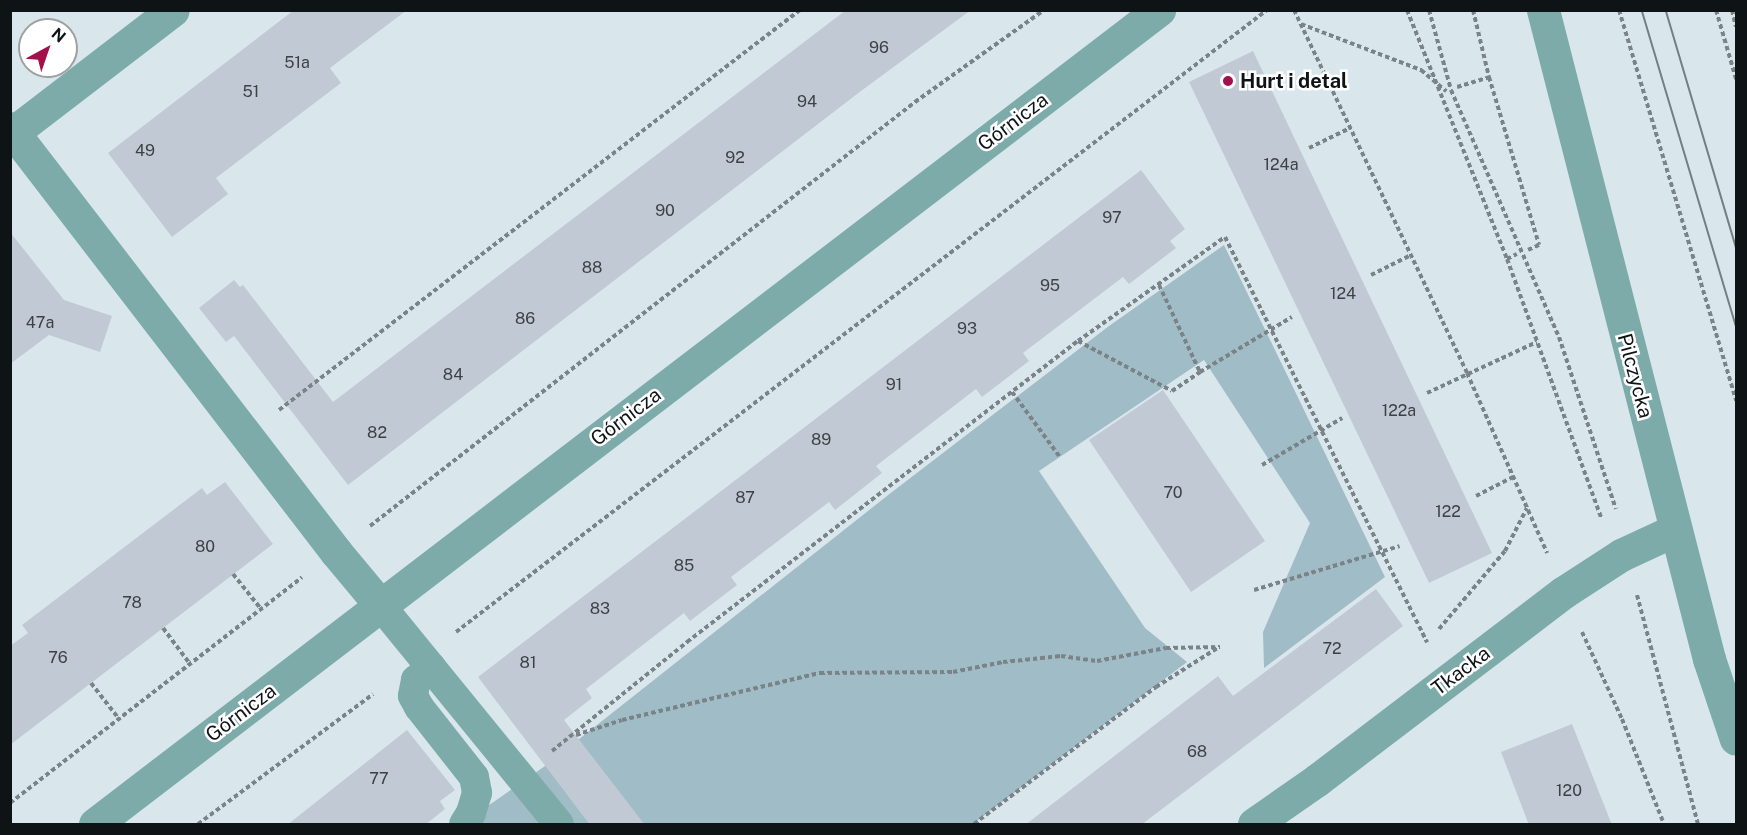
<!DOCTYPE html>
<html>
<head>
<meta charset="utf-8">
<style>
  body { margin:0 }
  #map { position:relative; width:1747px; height:835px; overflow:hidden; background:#d9e7ed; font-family:"Public Sans",sans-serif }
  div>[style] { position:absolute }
  .green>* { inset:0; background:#9fbcc7 }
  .building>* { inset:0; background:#c1cad4 }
  .path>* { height:4px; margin-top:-2px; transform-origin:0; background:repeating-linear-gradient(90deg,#7a8488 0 4.5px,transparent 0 7.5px) }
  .service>* { height:30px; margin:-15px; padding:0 15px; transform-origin:15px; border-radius:15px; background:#7dabaa }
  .minor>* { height:33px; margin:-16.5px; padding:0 16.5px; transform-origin:16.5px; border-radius:16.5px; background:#7dabaa }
  .tertiary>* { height:33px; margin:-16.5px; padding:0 16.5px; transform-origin:16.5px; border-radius:16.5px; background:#7dabaa }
  .tram>* { height:1.5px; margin:-0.75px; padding:0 0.75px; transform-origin:0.75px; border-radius:0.75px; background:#757e83 }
  .dots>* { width:16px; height:16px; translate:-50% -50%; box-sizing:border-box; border:3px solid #fff; border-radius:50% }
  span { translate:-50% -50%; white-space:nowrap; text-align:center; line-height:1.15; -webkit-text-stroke:5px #fff; paint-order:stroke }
  .number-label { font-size:16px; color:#3b4145 }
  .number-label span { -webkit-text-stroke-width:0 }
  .poi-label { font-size:20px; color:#0e1315; font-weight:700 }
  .left { translate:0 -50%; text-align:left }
  .street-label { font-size:20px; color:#0e1315 }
  .frame { position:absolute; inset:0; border:12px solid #0e1315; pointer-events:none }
  .north { position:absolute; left:18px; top:18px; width:60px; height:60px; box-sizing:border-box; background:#fff; border:2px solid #9fa1a1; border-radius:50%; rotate:40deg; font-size:16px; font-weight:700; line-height:24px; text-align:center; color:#0e1315 }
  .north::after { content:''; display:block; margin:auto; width:21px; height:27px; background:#a40f4c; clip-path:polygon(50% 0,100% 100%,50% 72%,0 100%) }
</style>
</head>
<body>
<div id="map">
  <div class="green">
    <i style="clip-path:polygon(1224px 245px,1385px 577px,1264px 668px,1263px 632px,1310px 523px,1204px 360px,1039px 471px,1145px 628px,1187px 662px,973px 824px,462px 824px,545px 766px,892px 492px,1109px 326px)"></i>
  </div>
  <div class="building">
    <i style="clip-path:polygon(294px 10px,407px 10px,330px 68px,341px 83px,216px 178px,228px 194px,172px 237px,108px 153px)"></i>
    <i style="clip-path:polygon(846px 10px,971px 10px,861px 91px,348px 485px,234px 336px,226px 342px,199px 308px,234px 280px,240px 287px,243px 285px,333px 402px)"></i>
    <i style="clip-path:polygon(1253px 51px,1492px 553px,1429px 583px,1189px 82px)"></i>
    <i style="clip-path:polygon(1141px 170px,1185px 229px,1170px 241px,1176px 248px,1129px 284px,1123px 277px,1023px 353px,1029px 361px,982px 397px,976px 389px,876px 466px,882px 473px,835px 510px,829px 502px,731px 577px,737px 585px,690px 621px,684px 613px,586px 689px,592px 698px,564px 720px,645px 825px,590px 825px,478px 677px)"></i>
    <i style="clip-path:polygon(10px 232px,64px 300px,112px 316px,100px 352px,49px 335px,10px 364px)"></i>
    <i style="clip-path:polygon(1163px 390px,1265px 541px,1191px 592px,1089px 440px)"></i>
    <i style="clip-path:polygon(225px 482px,273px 544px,10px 745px,10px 646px,28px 633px,22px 625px,202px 488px,207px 495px)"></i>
    <i style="clip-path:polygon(1376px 589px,1403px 626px,1141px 825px,1025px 825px,1218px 676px,1233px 696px)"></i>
    <i style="clip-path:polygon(1572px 724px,1612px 825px,1529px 825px,1501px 752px)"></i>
    <i style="clip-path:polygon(407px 730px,455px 790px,440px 801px,445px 809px,425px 825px,287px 825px)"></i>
  </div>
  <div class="path">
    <i style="left:1294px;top:10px;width:402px;rotate:64.5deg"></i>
    <i style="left:1467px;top:373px;width:197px;rotate:66deg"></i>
    <i style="left:1407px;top:10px;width:268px;rotate:68.1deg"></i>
    <i style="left:1507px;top:259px;width:275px;rotate:70deg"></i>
    <i style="left:1429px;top:10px;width:83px;rotate:74.6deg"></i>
    <i style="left:1451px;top:90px;width:270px;rotate:66.4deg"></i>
    <i style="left:1559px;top:337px;width:181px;rotate:71.7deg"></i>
    <i style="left:1473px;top:10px;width:69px;rotate:76.6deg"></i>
    <i style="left:1489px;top:77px;width:175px;rotate:73.4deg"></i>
    <i style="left:1539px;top:245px;width:12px;rotate:156deg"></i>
    <i style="left:1619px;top:10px;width:408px;rotate:73.3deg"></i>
    <i style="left:1716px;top:10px;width:72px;rotate:73.8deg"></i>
    <i style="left:1732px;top:10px;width:17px;rotate:77deg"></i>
    <i style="left:1301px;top:24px;width:129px;rotate:21deg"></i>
    <i style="left:1421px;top:70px;width:33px;rotate:40deg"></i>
    <i style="left:1457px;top:87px;width:34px;rotate:-17deg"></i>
    <i style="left:1309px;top:148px;width:46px;rotate:-26deg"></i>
    <i style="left:1507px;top:259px;width:11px;rotate:-27deg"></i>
    <i style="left:1371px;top:275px;width:45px;rotate:-26.6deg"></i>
    <i style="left:1159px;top:285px;width:96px;rotate:64.8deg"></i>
    <i style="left:1200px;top:372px;width:107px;rotate:-30.9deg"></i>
    <i style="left:1078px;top:341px;width:106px;rotate:28deg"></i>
    <i style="left:1172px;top:391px;width:34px;rotate:-34deg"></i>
    <i style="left:1012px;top:392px;width:81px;rotate:53.6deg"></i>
    <i style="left:1427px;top:393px;width:121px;rotate:-24.9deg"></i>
    <i style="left:279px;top:410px;width:657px;rotate:-37.52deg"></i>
    <i style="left:1262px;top:465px;width:93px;rotate:-30.4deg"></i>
    <i style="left:1476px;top:496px;width:42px;rotate:-27.2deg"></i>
    <i style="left:370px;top:526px;width:691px;rotate:-37.88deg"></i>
    <i style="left:915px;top:102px;width:158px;rotate:-35.5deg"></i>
    <i style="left:233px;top:574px;width:45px;rotate:51.3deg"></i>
    <i style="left:1254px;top:590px;width:152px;rotate:-16.8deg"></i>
    <i style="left:1637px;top:595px;width:237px;rotate:75.1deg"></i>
    <i style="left:163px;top:628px;width:45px;rotate:53.1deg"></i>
    <i style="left:1439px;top:629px;width:102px;rotate:-49.8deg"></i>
    <i style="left:1505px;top:551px;width:48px;rotate:-62.9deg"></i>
    <i style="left:456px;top:632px;width:1022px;rotate:-37.49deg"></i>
    <i style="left:1582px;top:632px;width:96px;rotate:65.3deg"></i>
    <i style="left:1622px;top:719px;width:113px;rotate:68.2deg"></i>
    <i style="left:91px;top:683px;width:46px;rotate:52.1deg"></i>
    <i style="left:576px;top:735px;width:48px;rotate:-18.1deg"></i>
    <i style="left:622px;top:720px;width:204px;rotate:-13.4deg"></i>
    <i style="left:820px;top:673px;width:133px;rotate:-0.4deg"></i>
    <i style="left:953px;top:672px;width:51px;rotate:-11.3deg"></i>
    <i style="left:1003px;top:662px;width:58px;rotate:-5.9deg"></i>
    <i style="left:1061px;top:656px;width:36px;rotate:8deg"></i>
    <i style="left:1097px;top:661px;width:70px;rotate:-10.7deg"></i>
    <i style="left:1166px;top:648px;width:54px;rotate:-1.1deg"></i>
    <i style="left:552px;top:751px;width:174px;rotate:-38.9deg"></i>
    <i style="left:687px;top:642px;width:493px;rotate:-37.6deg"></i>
    <i style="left:1078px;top:341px;width:180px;rotate:-35.3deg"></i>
    <i style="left:1225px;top:237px;width:453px;rotate:63.5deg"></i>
    <i style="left:10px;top:803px;width:369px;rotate:-37.7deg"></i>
    <i style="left:198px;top:824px;width:218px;rotate:-36.6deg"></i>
    <i style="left:974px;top:824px;width:228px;rotate:-37deg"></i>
    <i style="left:1156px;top:687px;width:75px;rotate:-32.4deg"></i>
  </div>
  <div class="service">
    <i style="left:381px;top:606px;width:281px;rotate:50.8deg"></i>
    <i style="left:431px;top:667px;width:20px;rotate:139deg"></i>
    <i style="left:416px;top:680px;width:16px;rotate:101deg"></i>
    <i style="left:413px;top:696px;width:13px;rotate:61deg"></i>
    <i style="left:419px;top:707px;width:89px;rotate:51.8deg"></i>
    <i style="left:474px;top:777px;width:16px;rotate:79deg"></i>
    <i style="left:477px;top:793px;width:21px;rotate:107deg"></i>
    <i style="left:471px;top:813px;width:13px;rotate:122deg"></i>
  </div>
  <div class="minor">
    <i style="left:10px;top:128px;width:535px;rotate:52.44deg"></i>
    <i style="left:336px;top:552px;width:70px;rotate:50.2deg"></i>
    <i style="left:10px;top:135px;width:205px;rotate:-37.5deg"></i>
    <i style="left:1254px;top:824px;width:77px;rotate:-34.9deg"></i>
    <i style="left:1317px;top:780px;width:310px;rotate:-37.3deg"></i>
    <i style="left:1564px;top:592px;width:68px;rotate:-33deg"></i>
    <i style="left:1621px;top:555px;width:60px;rotate:-24.8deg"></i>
  </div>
  <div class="tertiary">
    <i style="left:1543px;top:10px;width:670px;rotate:75.65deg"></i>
    <i style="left:1709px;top:659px;width:84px;rotate:71.4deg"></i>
    <i style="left:95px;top:824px;width:1340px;rotate:-37.42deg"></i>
  </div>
  <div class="tram">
    <i style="left:1642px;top:10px;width:329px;rotate:73.4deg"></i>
    <i style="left:1666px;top:10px;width:247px;rotate:73.5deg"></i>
  </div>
  <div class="dots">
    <i style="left:1228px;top:81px;background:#a40f4c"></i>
  </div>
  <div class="number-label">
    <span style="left:879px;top:48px">96</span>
    <span style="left:297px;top:63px">51a</span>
    <span style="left:251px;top:92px">51</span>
    <span style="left:807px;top:102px">94</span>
    <span style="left:145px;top:151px">49</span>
    <span style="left:735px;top:158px">92</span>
    <span style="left:1281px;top:165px">124a</span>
    <span style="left:665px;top:211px">90</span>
    <span style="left:1112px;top:218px">97</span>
    <span style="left:592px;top:268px">88</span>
    <span style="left:1050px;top:286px">95</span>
    <span style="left:1343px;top:294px">124</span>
    <span style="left:525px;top:319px">86</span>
    <span style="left:40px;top:323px">47a</span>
    <span style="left:967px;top:329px">93</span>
    <span style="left:453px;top:375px">84</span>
    <span style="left:894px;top:385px">91</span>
    <span style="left:1399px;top:411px">122a</span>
    <span style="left:377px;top:433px">82</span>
    <span style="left:821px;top:440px">89</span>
    <span style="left:1173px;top:493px">70</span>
    <span style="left:745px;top:498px">87</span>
    <span style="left:1448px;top:512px">122</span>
    <span style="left:205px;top:547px">80</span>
    <span style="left:684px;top:566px">85</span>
    <span style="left:132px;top:603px">78</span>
    <span style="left:600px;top:609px">83</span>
    <span style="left:1332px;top:649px">72</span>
    <span style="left:58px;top:658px">76</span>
    <span style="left:528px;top:663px">81</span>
    <span style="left:1197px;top:752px">68</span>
    <span style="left:379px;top:779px">77</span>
    <span style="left:1569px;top:791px">120</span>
  </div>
  <div class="poi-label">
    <span class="left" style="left:1240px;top:81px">Hurt i detal</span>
  </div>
  <div class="street-label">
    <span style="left:1013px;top:122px;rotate:-37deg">Górnicza</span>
    <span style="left:1635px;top:376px;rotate:75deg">Pilczycka</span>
    <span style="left:626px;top:417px;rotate:-37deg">Górnicza</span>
    <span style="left:1461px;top:671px;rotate:-37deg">Tkacka</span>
    <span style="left:241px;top:713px;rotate:-37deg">Górnicza</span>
  </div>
  <div class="frame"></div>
  <div class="north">N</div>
</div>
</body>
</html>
